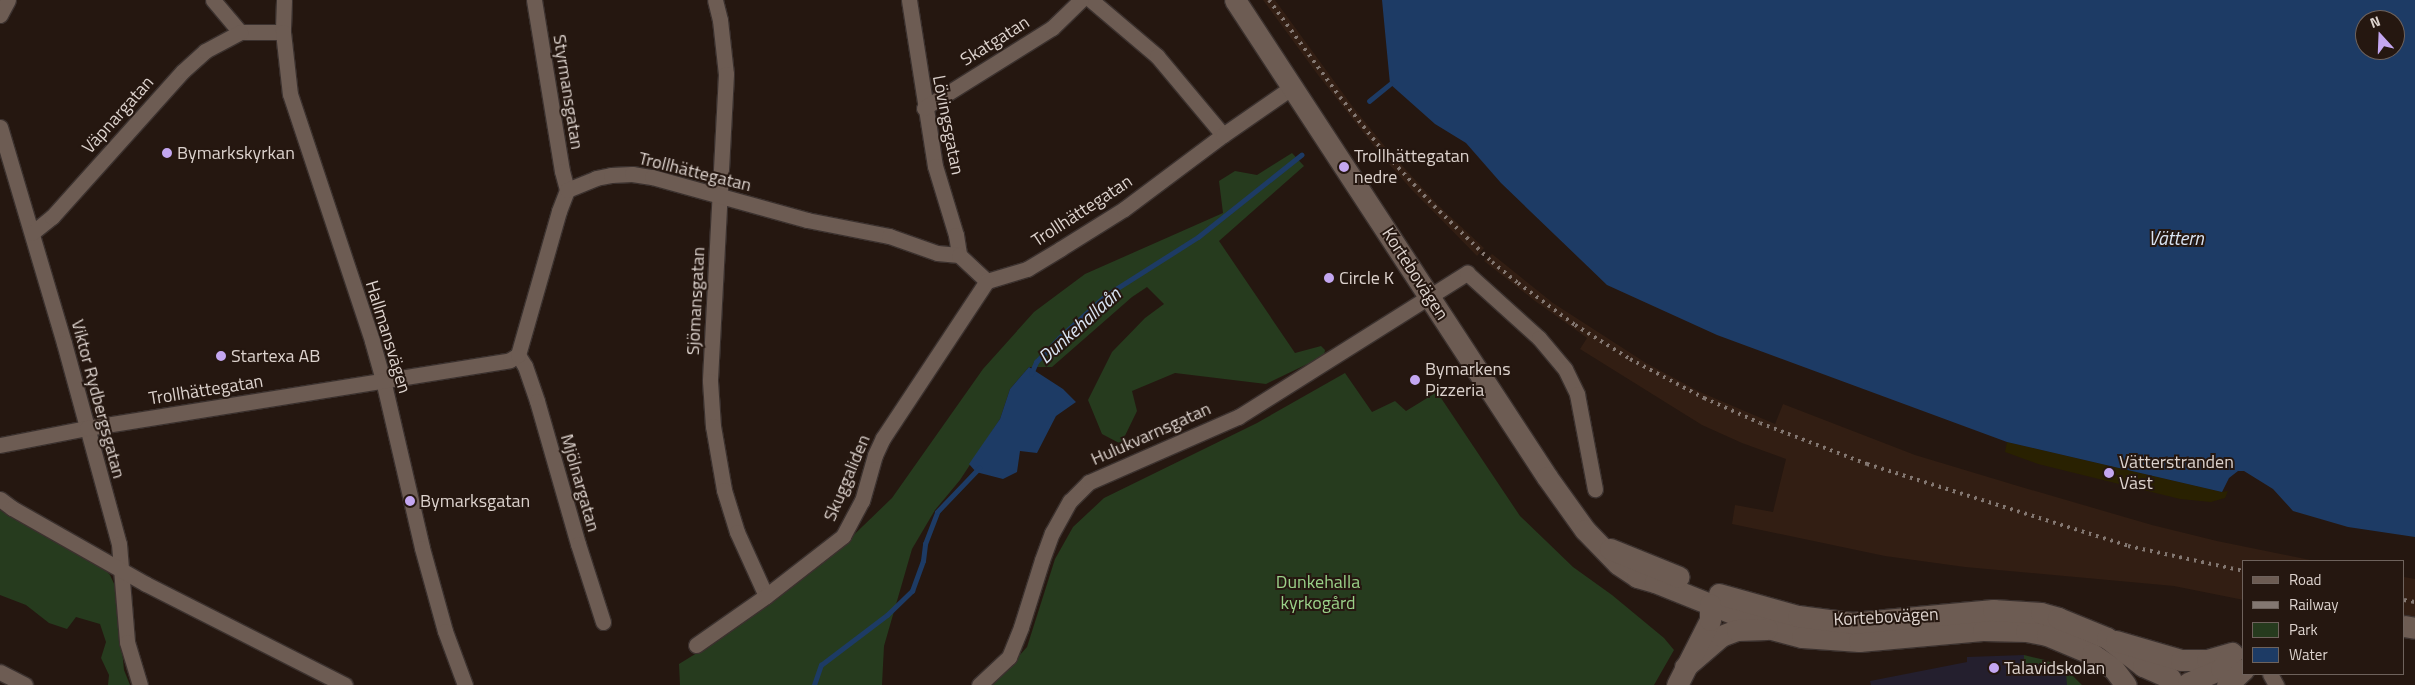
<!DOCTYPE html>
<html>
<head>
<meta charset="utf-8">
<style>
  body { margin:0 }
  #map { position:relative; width:2415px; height:685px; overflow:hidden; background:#251710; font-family:"Titillium Web",sans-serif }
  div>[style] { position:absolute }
  .built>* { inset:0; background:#321e13 }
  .education>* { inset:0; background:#241f2e }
  .green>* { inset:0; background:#263b1e }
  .sand>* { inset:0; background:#292101 }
  .water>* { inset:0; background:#1d3b65 }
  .stream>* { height:4.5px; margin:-2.25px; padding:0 2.25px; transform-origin:2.25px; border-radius:2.25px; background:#1d3b65 }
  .roads { filter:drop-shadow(1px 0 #3b312e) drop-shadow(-1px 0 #3b312e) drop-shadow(0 1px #3b312e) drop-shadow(0 -1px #3b312e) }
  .street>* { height:15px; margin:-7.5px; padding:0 7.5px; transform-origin:7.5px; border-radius:7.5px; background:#6d5c53 }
  .secondary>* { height:21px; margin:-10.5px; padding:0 10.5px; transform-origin:10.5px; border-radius:10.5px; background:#6d5c53 }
  .rail>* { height:4px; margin-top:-2px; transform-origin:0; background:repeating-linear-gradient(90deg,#837771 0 2.5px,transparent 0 7.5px) }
  .dots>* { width:14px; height:14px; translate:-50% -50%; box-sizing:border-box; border:2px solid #251710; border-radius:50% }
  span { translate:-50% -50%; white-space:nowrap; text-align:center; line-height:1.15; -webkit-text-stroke:4px #251710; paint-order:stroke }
  .street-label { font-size:18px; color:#dcd2cd }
  .poi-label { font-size:18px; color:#dcd2cd }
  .left { translate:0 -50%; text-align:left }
  .park-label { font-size:18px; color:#9ad088 }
  .water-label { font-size:19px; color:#d9e3f2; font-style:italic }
  .legend { position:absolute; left:2242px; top:560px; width:162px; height:115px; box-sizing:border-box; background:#251710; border:1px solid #6e625c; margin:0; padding:6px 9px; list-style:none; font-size:15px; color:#dcd2cd }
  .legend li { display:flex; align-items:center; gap:10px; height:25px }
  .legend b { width:25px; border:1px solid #6e625c }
  .north { position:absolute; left:2355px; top:10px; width:50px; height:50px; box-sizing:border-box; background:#251710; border:1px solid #6e625c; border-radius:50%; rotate:340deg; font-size:14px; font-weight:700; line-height:20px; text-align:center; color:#dcd2cd }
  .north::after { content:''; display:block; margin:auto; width:18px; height:22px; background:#c4a7f1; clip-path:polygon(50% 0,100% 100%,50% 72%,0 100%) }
</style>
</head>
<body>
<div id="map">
  <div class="built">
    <i style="clip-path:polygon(1263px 0,1275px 0,1353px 107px,1387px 149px,1438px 205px,1484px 248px,1477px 256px,1412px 190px,1381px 155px,1318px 75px)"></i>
    <i style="clip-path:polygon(1492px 254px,1553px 303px,1646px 363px,1700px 392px,1775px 424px,1783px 404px,1915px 455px,2018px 486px,2152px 525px,2217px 541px,2315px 561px,2244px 561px,2244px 600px,2174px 586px,1965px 567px,1885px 556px,1732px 524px,1735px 505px,1773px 512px,1786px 459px,1742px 443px,1702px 425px,1580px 349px,1587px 338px,1535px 301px,1484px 261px)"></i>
    <i style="clip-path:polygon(2404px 577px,2415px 579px,2415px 618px,2404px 617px)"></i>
  </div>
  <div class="education">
    <i style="clip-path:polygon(2024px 655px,2024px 664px,2043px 664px,2067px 673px,2067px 685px,1871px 685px,1870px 681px,1967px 662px,1967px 657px)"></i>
  </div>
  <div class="green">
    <i style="clip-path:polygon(1292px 153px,1304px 166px,1219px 241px,1295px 353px,1321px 346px,1325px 350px,1324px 356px,1266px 384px,1175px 373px,1132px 391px,1137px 411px,1121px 444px,1102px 434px,1088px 400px,1112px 352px,1145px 318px,1164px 304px,1147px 287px,1132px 297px,1052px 367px,1029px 367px,1010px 389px,1000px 419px,960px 480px,935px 510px,912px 549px,884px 646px,882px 685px,680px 685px,679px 664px,726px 635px,834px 554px,892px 498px,983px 369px,1034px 312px,1085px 274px,1223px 213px,1219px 181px,1235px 171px,1257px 175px)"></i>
    <i style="clip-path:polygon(1345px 373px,1372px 412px,1395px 401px,1406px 411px,1437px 392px,1520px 516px,1573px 567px,1612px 595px,1664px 638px,1674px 650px,1654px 685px,993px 685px,1027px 647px,1055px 559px,1073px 527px,1104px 498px,1257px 423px)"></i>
    <i style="clip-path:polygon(0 505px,101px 565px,110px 575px,116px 588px,124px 670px,130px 685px,108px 685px,109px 675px,101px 658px,106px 642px,100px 624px,76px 617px,67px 629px,49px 623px,26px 605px,0 595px)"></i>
    <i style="clip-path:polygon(2024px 655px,2045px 660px,2067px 670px,2082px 685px,2067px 685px,2066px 673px,2043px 664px,2024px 664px)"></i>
  </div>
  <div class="sand">
    <i style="clip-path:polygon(2007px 442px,2222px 492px,2228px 491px,2225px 498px,2211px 502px,2180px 499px,2038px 464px,2005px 452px)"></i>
  </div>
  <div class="water">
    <i style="clip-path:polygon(evenodd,1382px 0,2415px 0,2415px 537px,2348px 527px,2293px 511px,2273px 489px,2244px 471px,2238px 471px,2229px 478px,2222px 492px,2007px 442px,1717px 335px,1607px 285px,1501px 183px,1466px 143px,1435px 124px,1390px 84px,1382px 0,2365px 20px,2395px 20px,2395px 50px,2365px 50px,2365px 20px)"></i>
    <i style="clip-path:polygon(1029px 367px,1063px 389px,1076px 402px,1056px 416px,1037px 453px,1020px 451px,1017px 472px,1003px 479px,976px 472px,969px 464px,1000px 419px,1010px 389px)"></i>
  </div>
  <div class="stream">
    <i style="left:1369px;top:101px;width:27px;rotate:-39deg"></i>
    <i style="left:1031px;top:374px;width:13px;rotate:-67deg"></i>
    <i style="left:1036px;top:362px;width:33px;rotate:-46deg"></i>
    <i style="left:1059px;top:338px;width:62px;rotate:-42.4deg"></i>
    <i style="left:1105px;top:296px;width:110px;rotate:-32.4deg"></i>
    <i style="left:1198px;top:237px;width:132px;rotate:-38.5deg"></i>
    <i style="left:814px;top:685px;width:21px;rotate:-71deg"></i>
    <i style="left:821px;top:665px;width:83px;rotate:-37.1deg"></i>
    <i style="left:887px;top:615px;width:35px;rotate:-44deg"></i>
    <i style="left:912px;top:591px;width:32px;rotate:-70deg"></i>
    <i style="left:923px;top:561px;width:17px;rotate:-83deg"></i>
    <i style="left:925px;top:544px;width:34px;rotate:-69deg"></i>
    <i style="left:937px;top:512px;width:61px;rotate:-46.3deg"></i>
  </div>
  <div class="roads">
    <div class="street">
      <i style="left:213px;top:0;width:42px;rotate:49.8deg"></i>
      <i style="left:240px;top:32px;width:43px"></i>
      <i style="left:284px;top:0;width:32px;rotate:92deg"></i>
      <i style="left:283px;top:32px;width:62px;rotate:83.6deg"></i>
      <i style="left:290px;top:94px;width:260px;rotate:71.6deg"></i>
      <i style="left:372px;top:341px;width:41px;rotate:74.2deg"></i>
      <i style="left:383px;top:380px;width:172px;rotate:76.9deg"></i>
      <i style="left:422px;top:548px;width:86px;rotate:74.5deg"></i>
      <i style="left:445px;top:631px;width:58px;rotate:69.7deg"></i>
      <i style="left:534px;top:0;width:173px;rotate:80.7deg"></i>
      <i style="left:562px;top:171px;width:20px;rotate:75deg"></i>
      <i style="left:715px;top:0;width:21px;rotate:76deg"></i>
      <i style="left:720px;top:20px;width:54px;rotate:83.7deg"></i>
      <i style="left:726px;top:74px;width:307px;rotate:93deg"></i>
      <i style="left:710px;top:381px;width:45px;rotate:86.2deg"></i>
      <i style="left:713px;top:426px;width:65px;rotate:80.2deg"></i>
      <i style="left:724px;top:490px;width:44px;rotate:72.8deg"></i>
      <i style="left:737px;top:532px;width:70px;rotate:65.6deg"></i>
      <i style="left:909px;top:0;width:168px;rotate:81.1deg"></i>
      <i style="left:935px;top:166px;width:72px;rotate:73.1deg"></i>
      <i style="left:956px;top:235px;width:20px;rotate:81deg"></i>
      <i style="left:1091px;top:0;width:87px;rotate:40.3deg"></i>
      <i style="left:1157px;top:56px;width:103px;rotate:50.1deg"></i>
      <i style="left:0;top:15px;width:17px;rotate:-62deg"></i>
      <i style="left:924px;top:108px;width:151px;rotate:-32deg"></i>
      <i style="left:1052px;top:28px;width:40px;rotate:-44deg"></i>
      <i style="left:0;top:127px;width:225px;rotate:73.5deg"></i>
      <i style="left:64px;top:343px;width:208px;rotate:74.7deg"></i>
      <i style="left:119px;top:544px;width:98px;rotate:85.3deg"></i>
      <i style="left:127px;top:642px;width:45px;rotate:73.2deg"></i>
      <i style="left:32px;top:233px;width:26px;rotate:-39deg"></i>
      <i style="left:52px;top:217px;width:196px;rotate:-48.1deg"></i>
      <i style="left:183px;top:71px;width:30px;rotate:-42deg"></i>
      <i style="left:205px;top:51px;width:40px;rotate:-28deg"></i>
      <i style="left:518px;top:355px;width:13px;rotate:58deg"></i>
      <i style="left:525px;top:366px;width:37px;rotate:71deg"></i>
      <i style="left:537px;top:401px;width:149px;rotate:74deg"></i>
      <i style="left:578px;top:544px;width:82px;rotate:72.2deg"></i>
      <i style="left:0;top:445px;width:89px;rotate:-11.1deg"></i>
      <i style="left:87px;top:428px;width:428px;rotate:-9.1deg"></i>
      <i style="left:510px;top:360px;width:9px;rotate:-32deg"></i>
      <i style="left:518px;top:355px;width:150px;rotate:-74.1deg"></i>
      <i style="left:559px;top:211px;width:22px;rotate:-69deg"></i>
      <i style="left:567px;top:190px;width:31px;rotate:-22deg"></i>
      <i style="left:596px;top:178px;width:15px;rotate:-11deg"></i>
      <i style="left:611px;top:175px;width:21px;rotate:-3deg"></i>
      <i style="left:632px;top:174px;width:20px;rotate:9deg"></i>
      <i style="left:652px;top:177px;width:161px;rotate:15.5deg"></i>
      <i style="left:807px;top:220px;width:84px;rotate:11deg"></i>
      <i style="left:889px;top:236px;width:51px;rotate:19.5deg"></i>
      <i style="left:937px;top:253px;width:22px;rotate:5deg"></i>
      <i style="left:959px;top:255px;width:38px;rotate:43deg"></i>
      <i style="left:987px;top:281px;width:42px;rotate:-16.7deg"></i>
      <i style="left:1027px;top:269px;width:39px;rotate:-31deg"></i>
      <i style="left:1060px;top:249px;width:75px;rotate:-32deg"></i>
      <i style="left:1124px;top:209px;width:124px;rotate:-36.8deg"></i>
      <i style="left:1223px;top:135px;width:83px;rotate:-34.7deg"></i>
      <i style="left:0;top:499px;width:15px;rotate:37deg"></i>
      <i style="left:12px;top:508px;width:154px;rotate:29.6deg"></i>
      <i style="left:146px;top:584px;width:223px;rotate:26.9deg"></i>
      <i style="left:696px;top:645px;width:85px;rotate:-35deg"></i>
      <i style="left:766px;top:596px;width:98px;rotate:-37.9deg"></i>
      <i style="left:843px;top:536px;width:40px;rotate:-62deg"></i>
      <i style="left:862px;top:501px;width:48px;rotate:-74.2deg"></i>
      <i style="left:875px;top:455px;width:19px;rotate:-65deg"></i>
      <i style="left:883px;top:438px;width:188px;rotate:-56.5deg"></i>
      <i style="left:0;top:672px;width:28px;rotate:27deg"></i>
      <i style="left:2270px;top:674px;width:13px;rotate:61deg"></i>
      <i style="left:979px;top:685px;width:41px;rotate:-43deg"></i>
      <i style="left:1009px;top:657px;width:32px;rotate:-68deg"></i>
      <i style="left:1021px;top:627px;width:70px;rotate:-72.6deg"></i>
      <i style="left:1042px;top:560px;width:29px;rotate:-70deg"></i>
      <i style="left:1052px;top:533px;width:37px;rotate:-61deg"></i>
      <i style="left:1070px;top:501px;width:27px;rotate:-45deg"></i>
      <i style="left:1089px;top:482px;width:163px;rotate:-23.6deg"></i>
      <i style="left:1238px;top:417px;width:271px;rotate:-32.2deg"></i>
      <i style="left:1467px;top:273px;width:97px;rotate:42.1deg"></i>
      <i style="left:1539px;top:338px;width:40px;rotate:50deg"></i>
      <i style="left:1565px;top:369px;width:28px;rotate:64deg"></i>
      <i style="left:1577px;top:394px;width:97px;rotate:79.3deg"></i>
    </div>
    <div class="secondary">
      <i style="left:1235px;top:0;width:570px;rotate:56.81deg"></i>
      <i style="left:1547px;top:477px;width:65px;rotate:54.4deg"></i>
      <i style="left:1585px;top:530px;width:47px;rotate:45.9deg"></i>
      <i style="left:1618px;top:564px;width:23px;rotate:34deg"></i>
      <i style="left:1637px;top:577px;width:19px;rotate:16deg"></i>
      <i style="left:1655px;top:582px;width:126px;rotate:21.9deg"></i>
      <i style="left:1772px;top:629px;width:31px;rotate:15deg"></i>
      <i style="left:1802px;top:637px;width:57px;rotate:4deg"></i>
      <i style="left:1859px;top:641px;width:124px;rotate:-5.1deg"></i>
      <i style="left:1983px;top:630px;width:43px;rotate:1.3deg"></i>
      <i style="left:2026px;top:631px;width:21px;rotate:11deg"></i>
      <i style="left:2047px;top:635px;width:49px;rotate:22.9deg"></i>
      <i style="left:2092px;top:654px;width:25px;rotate:34deg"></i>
      <i style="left:2113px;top:668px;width:21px;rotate:53deg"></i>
      <i style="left:1610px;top:549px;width:74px;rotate:22.1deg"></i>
      <i style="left:1719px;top:594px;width:82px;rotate:15.6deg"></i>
      <i style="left:1798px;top:616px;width:54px;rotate:7.4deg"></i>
      <i style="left:1852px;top:623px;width:142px;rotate:-5.3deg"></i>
      <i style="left:1993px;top:610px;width:48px;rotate:3.6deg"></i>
      <i style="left:2041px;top:613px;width:18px;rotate:16deg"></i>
      <i style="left:2058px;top:618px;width:53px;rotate:22.2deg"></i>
      <i style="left:2107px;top:638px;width:46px;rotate:37.9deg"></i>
      <i style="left:2143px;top:666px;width:30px;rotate:24deg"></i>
      <i style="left:2404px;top:626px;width:11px;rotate:10deg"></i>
      <i style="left:2116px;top:641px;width:68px;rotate:16.3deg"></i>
      <i style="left:2181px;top:660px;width:26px"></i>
      <i style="left:2207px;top:660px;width:26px;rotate:-16deg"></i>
      <i style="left:1685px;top:667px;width:48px;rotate:-40.7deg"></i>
      <i style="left:1721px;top:636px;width:17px;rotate:-21deg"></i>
      <i style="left:1737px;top:630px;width:30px;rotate:-2deg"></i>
      <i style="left:2188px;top:683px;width:36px;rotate:-23deg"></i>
      <i style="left:2221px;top:669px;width:19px;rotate:-54deg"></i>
      <i style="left:1677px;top:685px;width:73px;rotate:-63.1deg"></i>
      <i style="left:1710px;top:620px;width:16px;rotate:-90deg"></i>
      <i style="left:2227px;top:685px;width:23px;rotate:-43deg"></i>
    </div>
  </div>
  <div class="rail">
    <i style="left:1269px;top:0;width:120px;rotate:53.8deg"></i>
    <i style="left:1340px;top:97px;width:69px;rotate:51.5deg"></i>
    <i style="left:1383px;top:151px;width:75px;rotate:47.2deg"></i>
    <i style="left:1434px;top:206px;width:81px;rotate:44deg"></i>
    <i style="left:1492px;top:262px;width:33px;rotate:39deg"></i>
    <i style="left:1518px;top:283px;width:71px;rotate:36.4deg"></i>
    <i style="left:1575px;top:325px;width:65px;rotate:31.7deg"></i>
    <i style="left:1630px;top:359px;width:84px;rotate:27.8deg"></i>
    <i style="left:1704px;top:398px;width:61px;rotate:24.1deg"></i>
    <i style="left:1760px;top:423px;width:115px;rotate:21deg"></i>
    <i style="left:1867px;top:464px;width:274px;rotate:17.4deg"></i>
    <i style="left:2128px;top:546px;width:119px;rotate:12.2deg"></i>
    <i style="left:2404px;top:600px;width:11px;rotate:10deg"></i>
  </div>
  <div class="dots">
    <i style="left:167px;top:153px;background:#c4a7f1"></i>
    <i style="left:1344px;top:167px;background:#c4a7f1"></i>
    <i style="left:1329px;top:278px;background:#c4a7f1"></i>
    <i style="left:221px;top:356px;background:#c4a7f1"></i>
    <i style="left:1415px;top:380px;background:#c4a7f1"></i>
    <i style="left:2109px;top:473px;background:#c4a7f1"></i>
    <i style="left:410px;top:501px;background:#c4a7f1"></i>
    <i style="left:1994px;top:668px;background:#c4a7f1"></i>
  </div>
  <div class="street-label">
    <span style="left:995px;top:41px;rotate:-32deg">Skatgatan</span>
    <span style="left:568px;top:92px;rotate:81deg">Styrmansgatan</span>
    <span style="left:118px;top:115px;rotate:-48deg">Väpnargatan</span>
    <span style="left:948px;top:125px;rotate:79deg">Lövingsgatan</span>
    <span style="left:695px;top:172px;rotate:14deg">Trollhättegatan</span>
    <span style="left:1082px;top:211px;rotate:-33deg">Trollhättegatan</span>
    <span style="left:1415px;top:274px;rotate:57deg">Kortebovägen</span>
    <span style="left:696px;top:301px;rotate:-87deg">Sjömansgatan</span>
    <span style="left:388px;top:337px;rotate:73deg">Hallmansvägen</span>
    <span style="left:206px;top:390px;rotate:-9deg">Trollhättegatan</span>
    <span style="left:98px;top:399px;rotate:75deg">Viktor Rydbergsgatan</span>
    <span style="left:1151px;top:434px;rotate:-24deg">Hulukvarnsgatan</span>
    <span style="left:847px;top:478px;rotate:-67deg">Skuggaliden</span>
    <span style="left:580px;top:483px;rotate:74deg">Mjölnargatan</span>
    <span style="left:1886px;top:617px;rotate:-3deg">Kortebovägen</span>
  </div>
  <div class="poi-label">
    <span class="left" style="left:177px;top:153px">Bymarkskyrkan</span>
    <span class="left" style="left:1354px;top:167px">Trollhättegatan<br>nedre</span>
    <span class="left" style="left:1339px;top:278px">Circle K</span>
    <span class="left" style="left:231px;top:356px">Startexa AB</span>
    <span class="left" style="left:1425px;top:380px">Bymarkens<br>Pizzeria</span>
    <span class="left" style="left:2119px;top:473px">Vätterstranden<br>Väst</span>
    <span class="left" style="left:420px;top:501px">Bymarksgatan</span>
    <span class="left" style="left:2004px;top:668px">Talavidskolan</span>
  </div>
  <div class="park-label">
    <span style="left:1318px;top:593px">Dunkehalla<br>kyrkogård</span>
  </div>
  <div class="water-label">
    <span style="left:2176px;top:238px">Vättern</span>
    <span style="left:1079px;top:325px;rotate:-42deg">Dunkehallaån</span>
  </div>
  <ul class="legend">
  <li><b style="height:6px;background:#6d5c53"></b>Road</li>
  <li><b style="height:6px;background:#837771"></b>Railway</li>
  <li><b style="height:14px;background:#263b1e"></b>Park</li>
  <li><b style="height:14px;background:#1d3b65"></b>Water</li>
  </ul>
  <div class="north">N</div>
</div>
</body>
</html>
